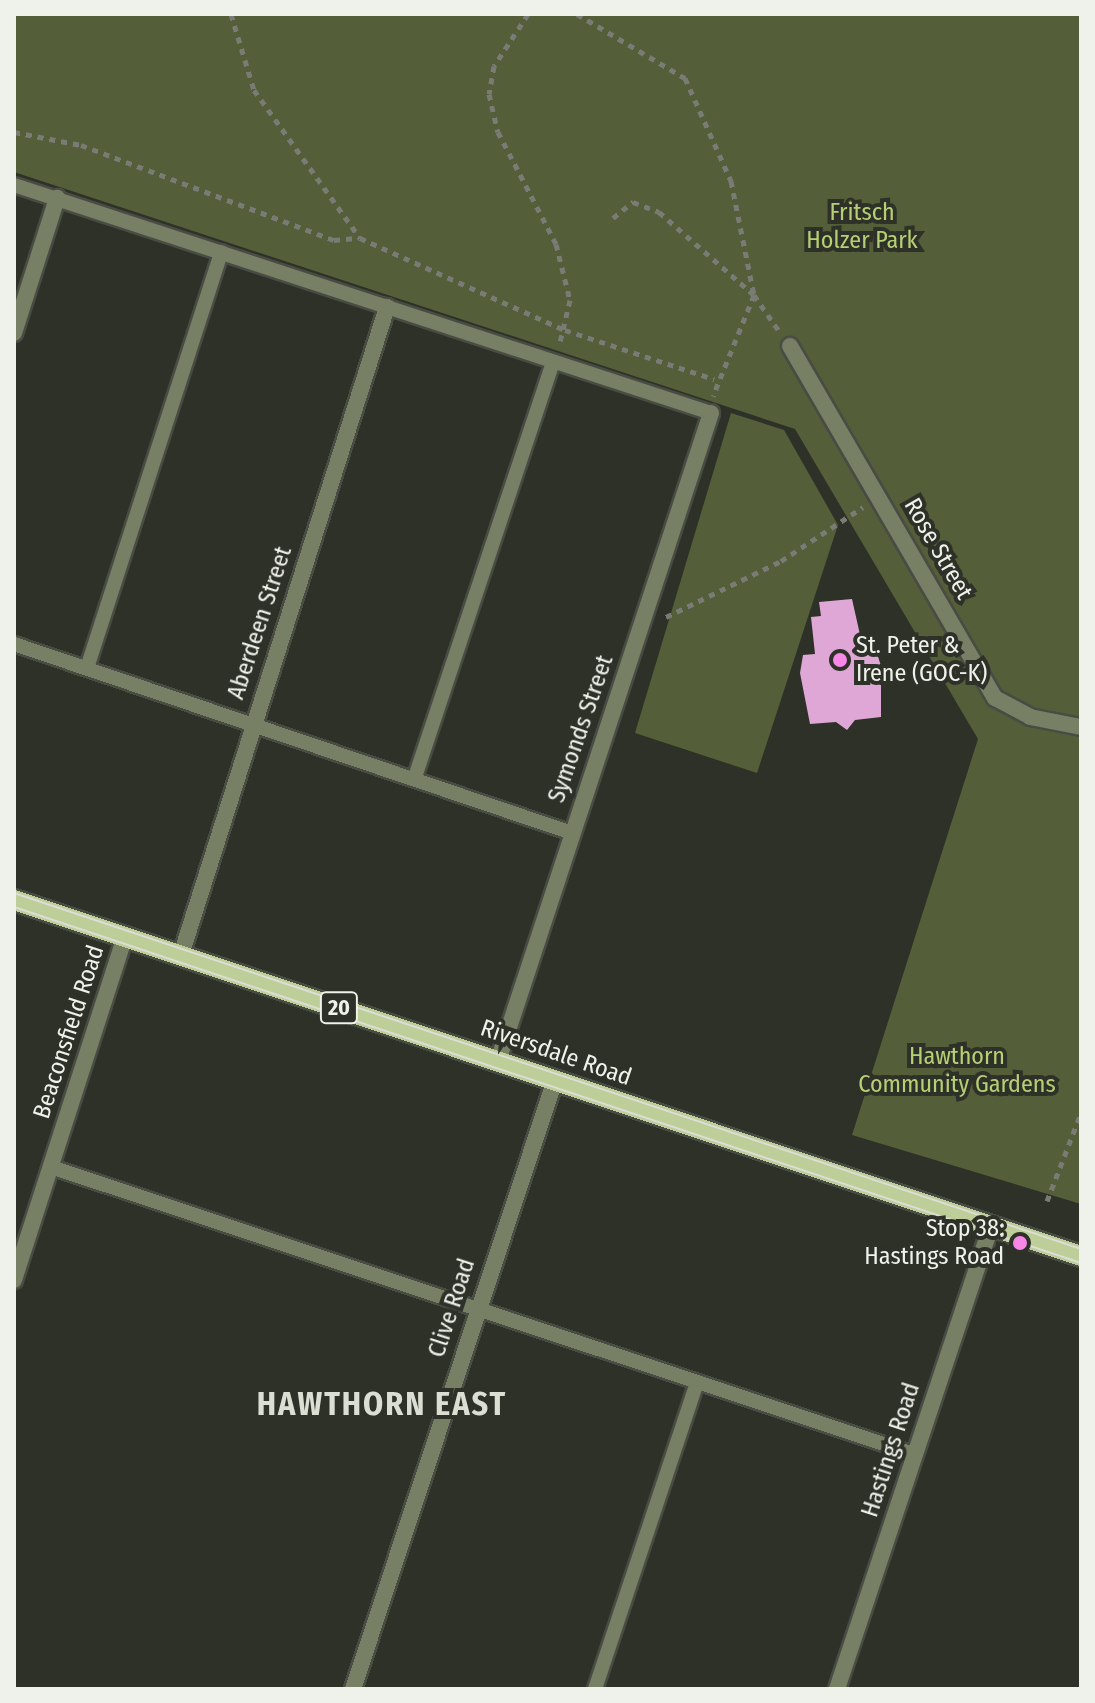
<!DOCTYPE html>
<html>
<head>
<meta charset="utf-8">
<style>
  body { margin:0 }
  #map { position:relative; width:1095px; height:1703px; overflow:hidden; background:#2e3128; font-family:"Fira Sans Condensed",sans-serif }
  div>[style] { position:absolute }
  .green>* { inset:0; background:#545e39 }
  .building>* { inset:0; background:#dfa7d5 }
  .path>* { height:5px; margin-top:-2.5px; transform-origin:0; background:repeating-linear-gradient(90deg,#797b74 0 6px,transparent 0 12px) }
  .roads { filter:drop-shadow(2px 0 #494c43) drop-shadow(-2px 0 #494c43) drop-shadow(0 2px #494c43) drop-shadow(0 -2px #494c43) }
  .lane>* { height:14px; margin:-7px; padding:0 7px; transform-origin:7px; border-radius:7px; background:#777f65 }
  .street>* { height:16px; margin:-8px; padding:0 8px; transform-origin:8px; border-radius:8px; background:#777f65 }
  .primary>* { height:20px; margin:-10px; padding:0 10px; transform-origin:10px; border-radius:10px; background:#bece98 }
  .tram>* { height:2px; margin:-1px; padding:0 1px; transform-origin:1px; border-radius:1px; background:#dbddd7 }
  .dots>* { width:22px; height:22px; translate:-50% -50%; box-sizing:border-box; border:4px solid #2e3128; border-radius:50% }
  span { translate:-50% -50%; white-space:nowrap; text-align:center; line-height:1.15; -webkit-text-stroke:8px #2e3128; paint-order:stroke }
  .shield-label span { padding:2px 6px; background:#2e3128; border:2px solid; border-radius:6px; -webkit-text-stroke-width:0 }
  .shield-label { font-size:22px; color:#eff1eb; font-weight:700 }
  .park-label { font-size:24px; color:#b6cf75 }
  .street-label { font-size:24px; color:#eff1eb }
  .poi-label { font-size:24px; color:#eff1eb }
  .left { translate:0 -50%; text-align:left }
  .right { translate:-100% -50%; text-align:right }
  .district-label { font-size:32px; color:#dbdfd3; font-weight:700; letter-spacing:2px }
  .frame { position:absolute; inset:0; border:16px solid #eff1eb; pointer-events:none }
</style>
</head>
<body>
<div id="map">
  <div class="green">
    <i style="clip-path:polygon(14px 14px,1081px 14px,1081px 1204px,852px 1135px,978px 739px,795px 429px,14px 172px)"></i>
    <i style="clip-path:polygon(731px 413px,784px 430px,838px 525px,757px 773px,635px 733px)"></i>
  </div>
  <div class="building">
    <i style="clip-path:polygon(852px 599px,863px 648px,875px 647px,881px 666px,881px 717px,855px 720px,847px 730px,836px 722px,810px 724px,800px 673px,803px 655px,815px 654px,811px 617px,821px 616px,819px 602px)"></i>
  </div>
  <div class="path">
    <i style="left:231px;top:14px;width:79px;rotate:73.2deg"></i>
    <i style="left:254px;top:90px;width:182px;rotate:54.4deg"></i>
    <i style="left:360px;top:238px;width:225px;rotate:24.2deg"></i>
    <i style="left:565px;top:330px;width:157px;rotate:18.2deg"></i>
    <i style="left:528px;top:14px;width:62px;rotate:123.2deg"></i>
    <i style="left:494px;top:66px;width:28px;rotate:100deg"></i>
    <i style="left:489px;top:94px;width:39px;rotate:77deg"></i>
    <i style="left:498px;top:132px;width:126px;rotate:62.6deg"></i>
    <i style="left:556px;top:244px;width:58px;rotate:76deg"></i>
    <i style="left:570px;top:300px;width:47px;rotate:103.4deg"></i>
    <i style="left:577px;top:14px;width:126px;rotate:30.7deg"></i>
    <i style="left:685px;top:78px;width:113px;rotate:65.9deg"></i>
    <i style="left:731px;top:181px;width:116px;rotate:78.6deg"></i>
    <i style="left:754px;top:295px;width:44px;rotate:55.2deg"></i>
    <i style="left:14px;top:132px;width:68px;rotate:11deg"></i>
    <i style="left:81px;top:145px;width:270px;rotate:20.6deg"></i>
    <i style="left:334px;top:240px;width:25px;rotate:-5deg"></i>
    <i style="left:613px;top:218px;width:26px;rotate:-39deg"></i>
    <i style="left:633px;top:202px;width:28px;rotate:21deg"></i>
    <i style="left:659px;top:212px;width:126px;rotate:41.1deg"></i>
    <i style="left:754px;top:295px;width:109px;rotate:112.1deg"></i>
    <i style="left:666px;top:617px;width:128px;rotate:-26deg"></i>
    <i style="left:781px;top:561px;width:98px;rotate:-33.4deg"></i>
    <i style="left:1047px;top:1201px;width:94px;rotate:-68.9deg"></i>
  </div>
  <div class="roads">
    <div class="lane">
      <i style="left:14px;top:185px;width:733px;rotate:18.11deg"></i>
      <i style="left:14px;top:644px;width:589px;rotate:18.71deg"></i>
      <i style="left:87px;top:668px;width:437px;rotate:-72.1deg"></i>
      <i style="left:415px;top:777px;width:437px;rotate:-71.6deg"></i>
      <i style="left:51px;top:1167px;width:909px;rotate:18.4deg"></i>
      <i style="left:595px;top:1689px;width:323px;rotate:-71.6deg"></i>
    </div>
    <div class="street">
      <i style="left:14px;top:333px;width:142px;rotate:-72.3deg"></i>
      <i style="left:790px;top:346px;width:407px;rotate:59.8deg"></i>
      <i style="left:995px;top:698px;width:40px;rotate:28deg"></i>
      <i style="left:1030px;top:717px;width:52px;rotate:11.1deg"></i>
      <i style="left:181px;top:955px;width:680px;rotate:-72.36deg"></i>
      <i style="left:498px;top:1061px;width:682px;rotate:-71.8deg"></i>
      <i style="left:14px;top:1280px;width:361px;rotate:-72.1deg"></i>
      <i style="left:353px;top:1689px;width:642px;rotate:-71.65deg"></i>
      <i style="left:837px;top:1689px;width:488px;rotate:-71.6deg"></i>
    </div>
    <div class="primary">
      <i style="left:14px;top:900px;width:1125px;rotate:18.45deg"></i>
    </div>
  </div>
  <div class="tram">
    <i style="left:14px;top:893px;width:1125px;rotate:18.45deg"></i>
    <i style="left:14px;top:907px;width:1125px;rotate:18.45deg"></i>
  </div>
  <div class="dots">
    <i style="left:840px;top:660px;background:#f987e8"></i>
    <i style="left:1020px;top:1243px;background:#f987e8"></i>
  </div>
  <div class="shield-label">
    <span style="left:339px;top:1008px">20</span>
  </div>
  <div class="park-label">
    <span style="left:862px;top:227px">Fritsch<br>Holzer Park</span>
    <span style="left:957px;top:1071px">Hawthorn<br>Community Gardens</span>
  </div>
  <div class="street-label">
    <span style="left:938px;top:549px;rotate:60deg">Rose Street</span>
    <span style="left:260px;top:623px;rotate:-72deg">Aberdeen Street</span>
    <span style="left:581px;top:729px;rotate:-71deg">Symonds Street</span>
    <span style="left:69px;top:1032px;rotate:-72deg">Beaconsfield Road</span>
    <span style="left:556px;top:1053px;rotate:19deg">Riversdale Road</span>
    <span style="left:452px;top:1308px;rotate:-72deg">Clive Road</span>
    <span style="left:891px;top:1450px;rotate:-72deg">Hastings Road</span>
  </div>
  <div class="poi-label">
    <span class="left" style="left:856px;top:660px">St. Peter &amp;<br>Irene (GOC-K)</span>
    <span class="right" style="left:1004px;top:1243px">Stop 38:<br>Hastings Road</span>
  </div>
  <div class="district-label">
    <span style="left:382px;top:1404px">HAWTHORN EAST</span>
  </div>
  <div class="frame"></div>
</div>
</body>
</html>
